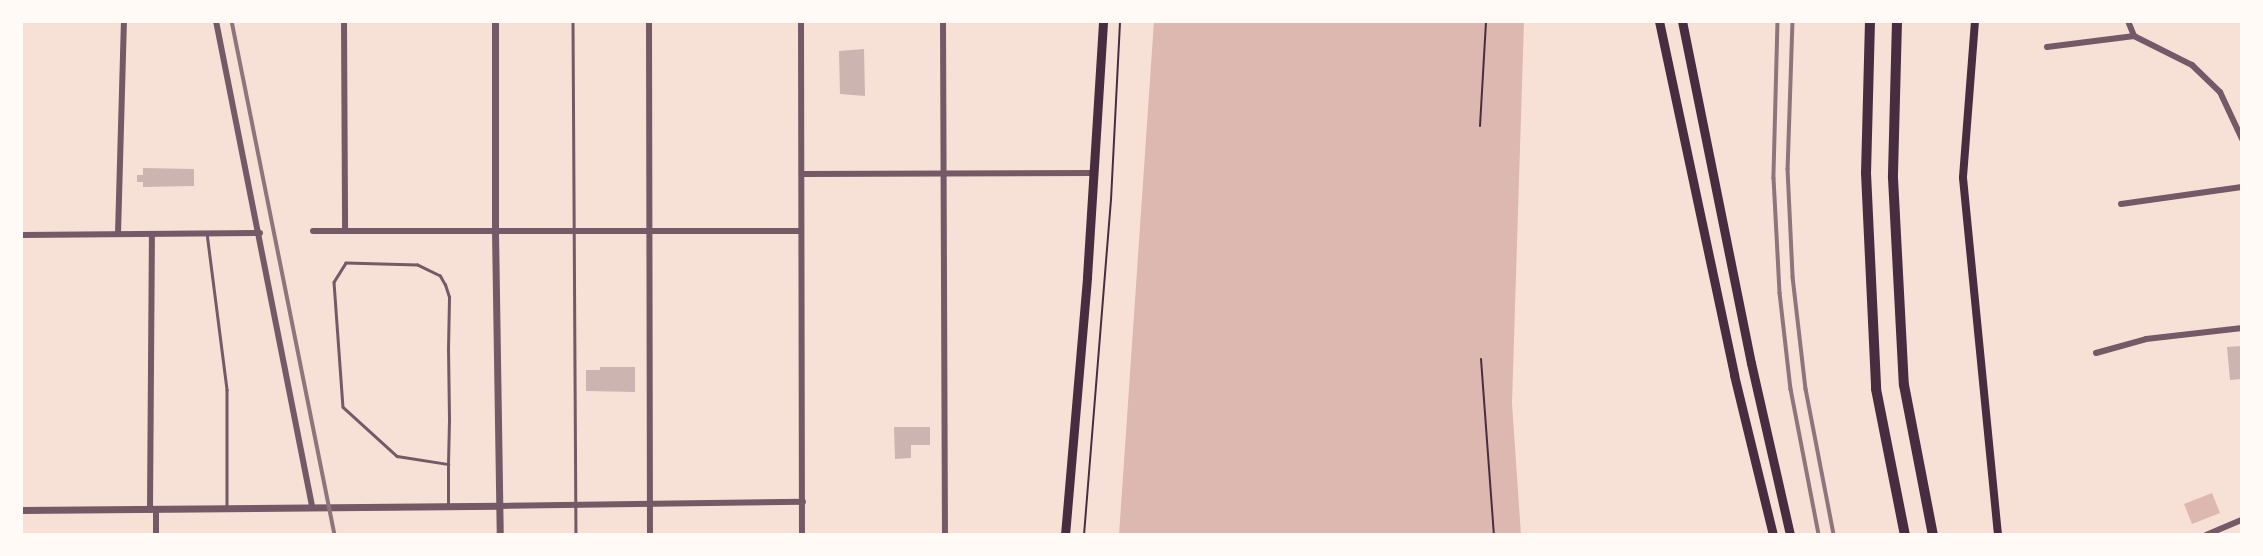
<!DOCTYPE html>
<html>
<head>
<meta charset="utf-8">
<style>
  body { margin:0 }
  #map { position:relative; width:2263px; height:556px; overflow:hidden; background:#f7e1d7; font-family:"PT Sans Narrow",sans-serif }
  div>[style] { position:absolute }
  .water>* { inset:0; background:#dcb8b0 }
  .building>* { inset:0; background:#ccb4b1 }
  .path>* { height:2px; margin:-1px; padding:0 1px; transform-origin:1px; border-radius:1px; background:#4a2c40 }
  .service>* { height:2.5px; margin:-1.25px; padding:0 1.25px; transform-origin:1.25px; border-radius:1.25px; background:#755966 }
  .minor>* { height:6px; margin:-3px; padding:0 3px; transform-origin:3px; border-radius:3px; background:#755966 }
  .tertiary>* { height:7px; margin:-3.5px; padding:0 3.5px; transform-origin:3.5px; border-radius:3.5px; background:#755966 }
  .secondary>* { height:8px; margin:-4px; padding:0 4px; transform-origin:4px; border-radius:4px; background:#4a2c40 }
  .primary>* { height:9px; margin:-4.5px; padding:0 4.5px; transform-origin:4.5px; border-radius:4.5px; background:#4a2c40 }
  .motorway>* { height:10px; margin:-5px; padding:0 5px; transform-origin:5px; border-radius:5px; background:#4a2c40 }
  .rail>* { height:3.5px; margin:-1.75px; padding:0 1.75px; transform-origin:1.75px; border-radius:1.75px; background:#8f747c }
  span { translate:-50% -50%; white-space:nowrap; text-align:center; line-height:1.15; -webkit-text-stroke:5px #fffaf5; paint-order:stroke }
  .frame { position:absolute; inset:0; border:23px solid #fffaf5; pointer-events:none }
</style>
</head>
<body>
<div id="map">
  <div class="water">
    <i style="clip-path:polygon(1154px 21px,1524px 21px,1512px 403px,1521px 535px,1119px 535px)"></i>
    <i style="clip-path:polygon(2212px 493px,2220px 513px,2192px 524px,2184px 504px)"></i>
  </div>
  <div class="building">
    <i style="clip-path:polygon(864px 49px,865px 96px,840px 94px,839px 51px)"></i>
    <i style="clip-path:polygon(143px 168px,194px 169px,194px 186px,143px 187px,143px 182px,137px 182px,137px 175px,143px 175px)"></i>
    <i style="clip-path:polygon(2242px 346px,2242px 379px,2230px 380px,2227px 347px)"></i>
    <i style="clip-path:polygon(600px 367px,635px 367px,635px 392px,586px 391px,586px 370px,600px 370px)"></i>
    <i style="clip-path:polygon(894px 427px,930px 427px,930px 445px,911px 445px,911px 458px,895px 459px)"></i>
  </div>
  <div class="path">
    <i style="left:1480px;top:126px;width:105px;rotate:-86.7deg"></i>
    <i style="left:1481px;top:359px;width:176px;rotate:85.8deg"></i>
    <i style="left:1084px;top:535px;width:336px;rotate:-85.4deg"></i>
    <i style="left:1111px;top:200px;width:179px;rotate:-87.1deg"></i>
  </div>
  <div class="service">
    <i style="left:573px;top:21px;width:514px;rotate:89.67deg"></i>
    <i style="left:207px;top:233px;width:158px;rotate:82.7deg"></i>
    <i style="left:227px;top:390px;width:118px;rotate:90deg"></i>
    <i style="left:448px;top:506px;width:42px;rotate:-90deg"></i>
    <i style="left:448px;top:464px;width:45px;rotate:-88.7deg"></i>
    <i style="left:449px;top:419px;width:69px;rotate:-90.8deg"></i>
    <i style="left:448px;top:350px;width:53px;rotate:-88.9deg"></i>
    <i style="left:449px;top:297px;width:13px;rotate:-108deg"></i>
    <i style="left:445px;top:285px;width:10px;rotate:-119deg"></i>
    <i style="left:440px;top:276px;width:25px;rotate:-154deg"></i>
    <i style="left:417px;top:265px;width:71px;rotate:-178.4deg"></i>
    <i style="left:346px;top:263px;width:22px;rotate:122deg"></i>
    <i style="left:334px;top:282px;width:125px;rotate:85.9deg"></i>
    <i style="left:343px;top:407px;width:73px;rotate:42.2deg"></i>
    <i style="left:397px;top:456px;width:52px;rotate:8.9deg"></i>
  </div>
  <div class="minor">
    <i style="left:216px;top:21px;width:494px;rotate:78.8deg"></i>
    <i style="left:344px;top:21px;width:210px;rotate:89.7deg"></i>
    <i style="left:649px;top:21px;width:514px;rotate:89.89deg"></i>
    <i style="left:801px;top:21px;width:514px;rotate:89.89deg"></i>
    <i style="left:943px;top:21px;width:514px;rotate:89.78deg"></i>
    <i style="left:2128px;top:21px;width:16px;rotate:68deg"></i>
    <i style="left:2134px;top:36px;width:65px;rotate:26.6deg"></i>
    <i style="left:2192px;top:65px;width:39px;rotate:44deg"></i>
    <i style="left:2220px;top:92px;width:52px;rotate:64.9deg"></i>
    <i style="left:2047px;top:47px;width:88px;rotate:-7.2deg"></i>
    <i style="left:802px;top:174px;width:292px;rotate:-0.2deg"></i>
    <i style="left:2121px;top:204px;width:122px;rotate:-8deg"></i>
    <i style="left:313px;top:231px;width:488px"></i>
    <i style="left:118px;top:234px;width:213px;rotate:-88.4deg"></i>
    <i style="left:21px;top:235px;width:239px;rotate:-0.5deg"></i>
    <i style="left:2096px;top:353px;width:52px;rotate:-15.6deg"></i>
    <i style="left:2146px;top:339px;width:97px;rotate:-6.5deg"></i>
    <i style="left:499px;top:506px;width:304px;rotate:-0.8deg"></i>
    <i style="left:150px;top:510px;width:276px;rotate:-89.6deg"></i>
    <i style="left:156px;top:510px;width:25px;rotate:90deg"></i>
    <i style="left:2206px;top:535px;width:39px;rotate:-23deg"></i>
  </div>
  <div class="tertiary">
    <i style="left:495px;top:21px;width:210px;rotate:90deg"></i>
    <i style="left:495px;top:231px;width:304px;rotate:89.1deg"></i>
    <i style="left:21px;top:510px;width:478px;rotate:-0.5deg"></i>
  </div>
  <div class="secondary">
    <i style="left:1975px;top:21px;width:157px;rotate:94.4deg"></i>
    <i style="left:1963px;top:178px;width:359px;rotate:84.4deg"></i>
  </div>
  <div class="primary">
    <i style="left:1659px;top:21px;width:362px;rotate:78deg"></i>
    <i style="left:1734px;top:375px;width:165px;rotate:76.3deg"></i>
    <i style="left:1682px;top:21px;width:349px;rotate:78.6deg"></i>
    <i style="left:1751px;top:363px;width:176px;rotate:77.2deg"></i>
    <i style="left:1065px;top:535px;width:259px;rotate:-85.1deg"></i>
    <i style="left:1087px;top:277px;width:256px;rotate:-86.4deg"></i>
  </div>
  <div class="motorway">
    <i style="left:1870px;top:21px;width:152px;rotate:91.5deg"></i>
    <i style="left:1866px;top:173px;width:216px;rotate:87.3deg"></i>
    <i style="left:1876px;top:389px;width:149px;rotate:78.8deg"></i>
    <i style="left:1897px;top:21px;width:157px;rotate:91.5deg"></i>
    <i style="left:1893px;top:178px;width:207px;rotate:87deg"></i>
    <i style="left:1904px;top:385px;width:153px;rotate:79.1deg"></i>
  </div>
  <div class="rail">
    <i style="left:232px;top:21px;width:524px;rotate:78.67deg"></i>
    <i style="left:1778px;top:21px;width:157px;rotate:91.5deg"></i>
    <i style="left:1774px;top:178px;width:115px;rotate:87deg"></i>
    <i style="left:1780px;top:293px;width:97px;rotate:83.5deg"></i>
    <i style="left:1791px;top:389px;width:149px;rotate:79.1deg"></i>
    <i style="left:1793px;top:21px;width:148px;rotate:91.9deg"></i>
    <i style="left:1788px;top:169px;width:108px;rotate:87.3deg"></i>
    <i style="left:1793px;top:277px;width:113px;rotate:83.4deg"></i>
    <i style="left:1806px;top:389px;width:149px;rotate:79.1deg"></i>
  </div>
  <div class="frame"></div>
</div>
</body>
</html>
